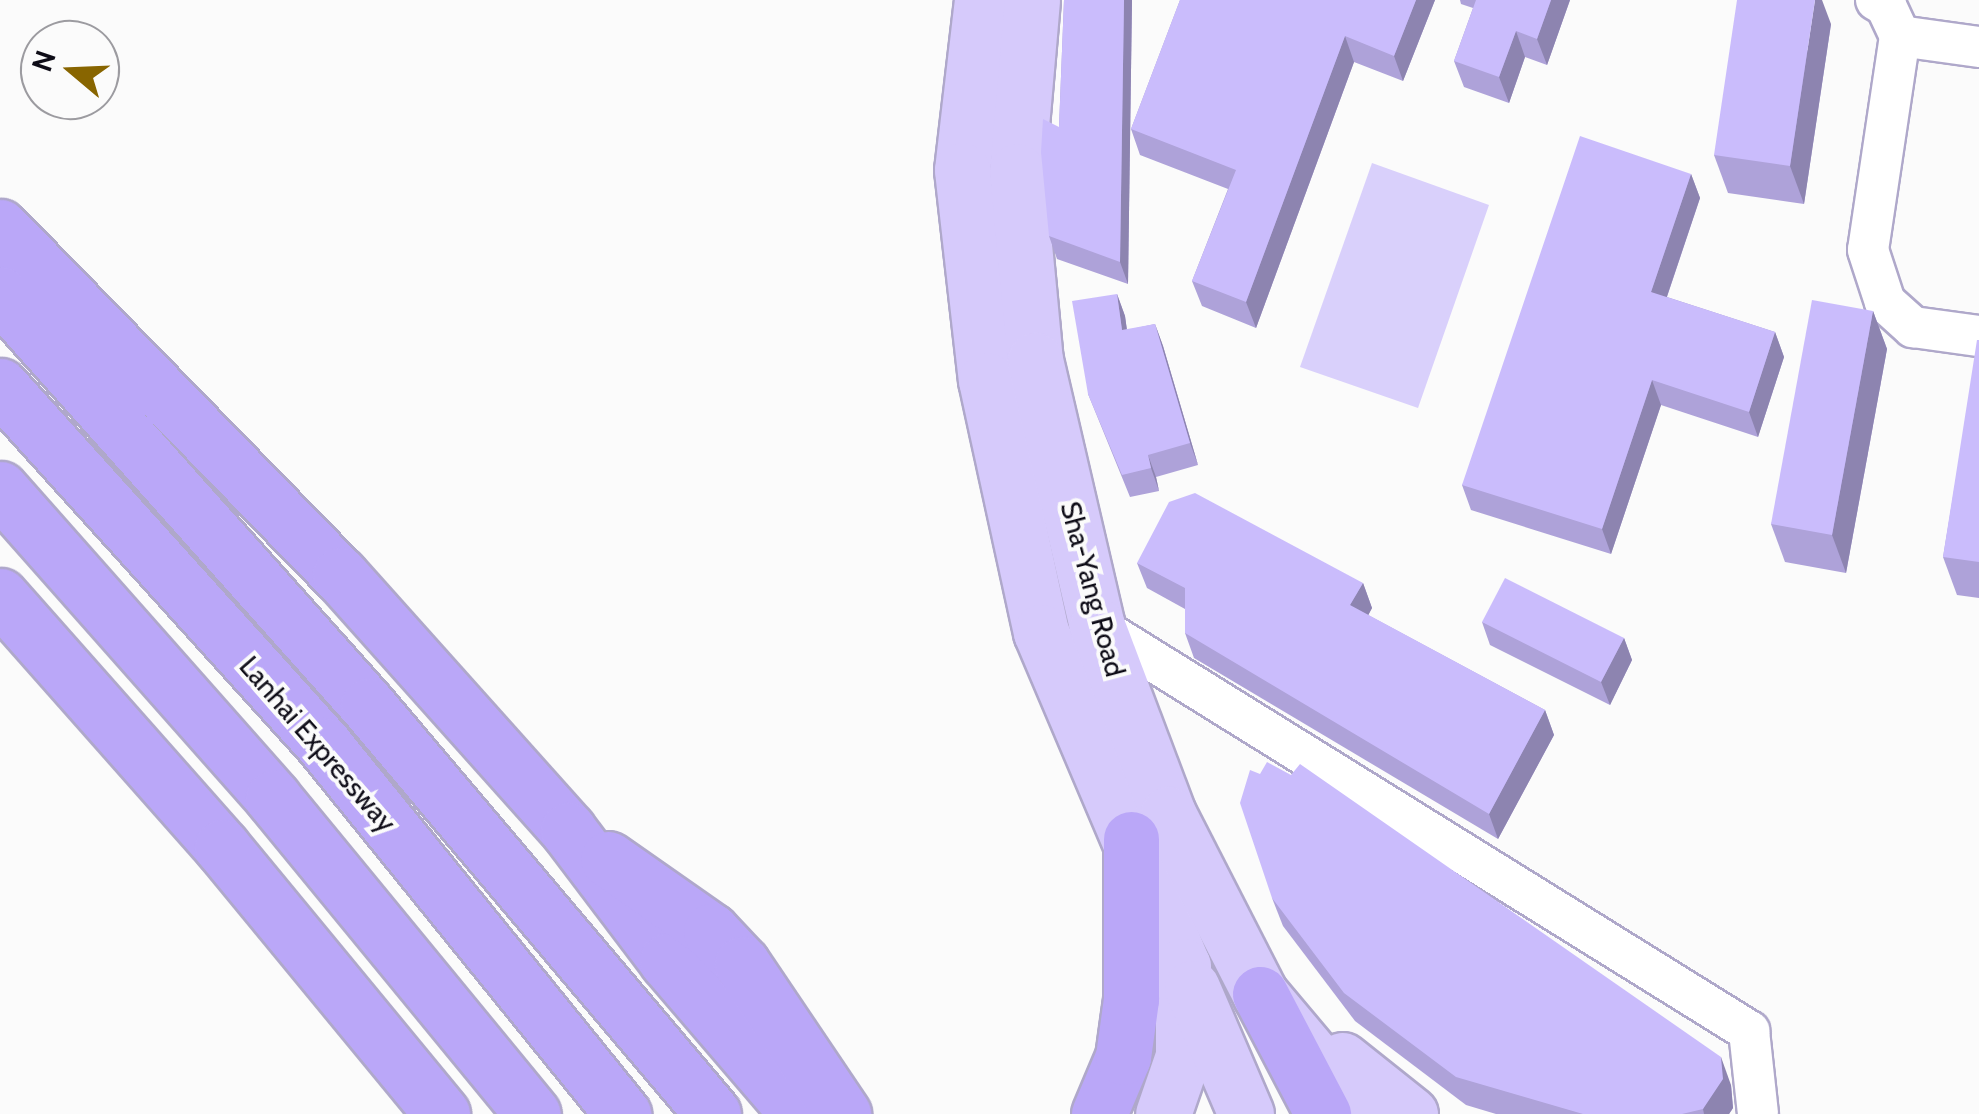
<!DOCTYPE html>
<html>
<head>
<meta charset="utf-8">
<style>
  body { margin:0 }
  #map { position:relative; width:1979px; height:1114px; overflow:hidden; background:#fbfbfb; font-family:Cabin,sans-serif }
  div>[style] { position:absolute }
  .green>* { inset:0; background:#d9d0fb }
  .roads { filter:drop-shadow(2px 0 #afa8ca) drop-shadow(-2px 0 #afa8ca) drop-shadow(0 2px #afa8ca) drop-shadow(0 -2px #afa8ca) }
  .street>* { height:40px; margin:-20px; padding:0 20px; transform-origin:20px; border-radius:20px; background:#fff }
  .primary>* { height:55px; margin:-27.5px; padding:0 27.5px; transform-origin:27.5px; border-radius:27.5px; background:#d6cafb }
  .highway>* { height:55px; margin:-27.5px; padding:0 27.5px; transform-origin:27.5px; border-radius:27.5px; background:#baa7f8 }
  .wall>* { inset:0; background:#aea2d9 }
  .shaded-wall>* { inset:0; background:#8d84b0 }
  .building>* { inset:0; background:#cabcfc }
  span { translate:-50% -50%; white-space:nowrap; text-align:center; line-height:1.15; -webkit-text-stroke:8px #fbfbfb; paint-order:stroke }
  .street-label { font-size:28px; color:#0e0c17 }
  .north { position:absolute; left:20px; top:20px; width:100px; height:100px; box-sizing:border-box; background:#fbfbfb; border:2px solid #9c9ba0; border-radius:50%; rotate:289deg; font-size:28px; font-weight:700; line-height:40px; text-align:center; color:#0e0c17 }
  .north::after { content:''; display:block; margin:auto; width:35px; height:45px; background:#886500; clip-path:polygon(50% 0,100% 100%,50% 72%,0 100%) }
</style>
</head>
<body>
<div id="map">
  <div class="green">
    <i style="clip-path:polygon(1372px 163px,1489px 205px,1418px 408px,1300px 367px)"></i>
  </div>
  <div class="roads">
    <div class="street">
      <i style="left:1876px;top:0;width:12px;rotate:31deg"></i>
      <i style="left:1886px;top:6px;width:33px;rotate:65deg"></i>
      <i style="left:1979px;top:47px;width:80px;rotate:-172.1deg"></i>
      <i style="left:1900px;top:36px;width:216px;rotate:98.5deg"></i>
      <i style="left:1868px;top:250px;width:55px;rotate:71.9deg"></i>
      <i style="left:1885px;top:302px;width:38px;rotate:42deg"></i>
      <i style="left:1913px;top:327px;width:67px;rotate:7.8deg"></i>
      <i style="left:1097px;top:626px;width:768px;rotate:31.85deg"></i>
      <i style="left:1749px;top:1031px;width:83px;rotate:83.8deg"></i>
    </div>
    <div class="primary">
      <i style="left:982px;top:0;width:171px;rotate:96.7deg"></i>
      <i style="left:962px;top:170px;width:211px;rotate:83.5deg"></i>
      <i style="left:986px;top:380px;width:258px;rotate:77.7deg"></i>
      <i style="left:1041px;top:632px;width:363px;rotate:67deg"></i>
      <i style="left:1183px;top:966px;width:90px;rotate:90deg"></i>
      <i style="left:1183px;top:1056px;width:61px;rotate:109deg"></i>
      <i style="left:1032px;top:0;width:172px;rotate:95deg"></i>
      <i style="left:1017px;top:171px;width:190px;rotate:84.6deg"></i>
      <i style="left:1035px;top:360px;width:273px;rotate:76.9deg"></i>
      <i style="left:1097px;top:626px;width:201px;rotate:69.3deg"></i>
      <i style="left:1168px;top:814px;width:202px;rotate:62.9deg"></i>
      <i style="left:1260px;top:994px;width:157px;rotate:49.9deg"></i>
      <i style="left:1192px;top:988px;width:137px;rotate:66.8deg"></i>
      <i style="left:1342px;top:1060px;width:87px;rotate:38.5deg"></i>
    </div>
    <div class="highway">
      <i style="left:0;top:227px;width:487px;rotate:45.7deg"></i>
      <i style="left:340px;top:575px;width:342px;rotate:48.2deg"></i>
      <i style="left:568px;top:830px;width:164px;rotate:52.9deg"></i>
      <i style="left:667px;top:961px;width:201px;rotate:49.4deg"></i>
      <i style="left:0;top:294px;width:552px;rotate:48.23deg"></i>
      <i style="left:368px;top:706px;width:534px;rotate:49.78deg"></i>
      <i style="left:0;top:386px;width:485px;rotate:47.9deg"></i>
      <i style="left:325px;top:746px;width:474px;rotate:51deg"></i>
      <i style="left:0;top:489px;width:412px;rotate:48.5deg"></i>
      <i style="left:273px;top:798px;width:409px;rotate:50.6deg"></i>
      <i style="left:0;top:596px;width:335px;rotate:48.5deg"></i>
      <i style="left:222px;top:847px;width:346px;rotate:50.5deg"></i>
      <i style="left:608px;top:859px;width:126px;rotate:35deg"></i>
      <i style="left:711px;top:931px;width:45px;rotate:46.8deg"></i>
      <i style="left:742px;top:964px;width:181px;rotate:56deg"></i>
      <i style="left:1260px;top:994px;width:136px;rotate:62.3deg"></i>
      <i style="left:1099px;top:1114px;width:62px;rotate:-67.2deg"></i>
      <i style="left:1123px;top:1057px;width:59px;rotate:-82.1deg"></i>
      <i style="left:1131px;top:999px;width:160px;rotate:-90deg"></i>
    </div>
  </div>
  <div class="wall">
    <i style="clip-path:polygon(1064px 0,1132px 0,1128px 284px,1057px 259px,1049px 236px,1059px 127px)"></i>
    <i style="clip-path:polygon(1180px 0,1435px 0,1403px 81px,1354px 62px,1256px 328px,1202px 306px,1192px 281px,1228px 189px,1140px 155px,1131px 129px)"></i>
    <i style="clip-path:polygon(1460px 0,1570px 0,1547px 65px,1525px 57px,1509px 103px,1464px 87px,1454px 61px,1473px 8px,1461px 4px)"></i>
    <i style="clip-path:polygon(1831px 24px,1804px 204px,1728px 193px,1714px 155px)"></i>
    <i style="clip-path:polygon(1691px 174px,1700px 198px,1667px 297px,1775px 332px,1784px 357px,1758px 437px,1661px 405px,1611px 554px,1471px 510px,1462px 485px)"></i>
    <i style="clip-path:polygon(1117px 294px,1125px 316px,1127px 330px,1155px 324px,1163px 346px,1198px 465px,1156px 477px,1159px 491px,1130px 497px,1088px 394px)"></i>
    <i style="clip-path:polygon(1873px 311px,1887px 349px,1846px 573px,1785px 562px,1771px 524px)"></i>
    <i style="clip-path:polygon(1979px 340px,1979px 598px,1957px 595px,1943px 557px)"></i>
    <i style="clip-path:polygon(1137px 563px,1363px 583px,1372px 608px,1368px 615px,1545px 710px,1554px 735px,1498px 839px,1194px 658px,1185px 633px,1185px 609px,1147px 588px)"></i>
    <i style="clip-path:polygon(1482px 622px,1624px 638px,1632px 660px,1610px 705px,1490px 645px)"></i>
    <i style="clip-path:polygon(1272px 898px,1731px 1085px,1733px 1108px,1729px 1114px,1496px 1114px,1466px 1105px,1355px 1021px,1283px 926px)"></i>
  </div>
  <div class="shaded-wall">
    <i style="clip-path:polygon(1124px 0,1132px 0,1128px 284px,1120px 262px)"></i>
    <i style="clip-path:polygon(1416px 0,1435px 0,1403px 81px,1394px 56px)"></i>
    <i style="clip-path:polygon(1551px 0,1570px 0,1547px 65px,1537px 39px)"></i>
    <i style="clip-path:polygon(1815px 0,1822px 0,1831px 24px,1804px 204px,1790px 166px)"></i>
    <i style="clip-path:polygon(1516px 31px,1525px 57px,1509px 103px,1499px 77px)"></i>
    <i style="clip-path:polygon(1345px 36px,1354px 62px,1256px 328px,1246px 302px)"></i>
    <i style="clip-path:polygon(1691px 174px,1700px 198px,1660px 317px,1651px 292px)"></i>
    <i style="clip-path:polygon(1117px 294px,1125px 316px,1130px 353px,1122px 330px)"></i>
    <i style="clip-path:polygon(1873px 311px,1887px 349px,1846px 573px,1832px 535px)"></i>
    <i style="clip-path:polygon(1155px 324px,1163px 346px,1198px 465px,1190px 443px)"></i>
    <i style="clip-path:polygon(1775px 332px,1784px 357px,1758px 437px,1749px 412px)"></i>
    <i style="clip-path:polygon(1652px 380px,1661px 405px,1611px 554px,1602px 529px)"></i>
    <i style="clip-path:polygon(1148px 455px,1156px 477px,1159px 491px,1151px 468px)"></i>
    <i style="clip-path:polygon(1363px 583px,1372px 608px,1360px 631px,1350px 605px)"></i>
    <i style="clip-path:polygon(1624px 638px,1632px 660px,1610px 705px,1601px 682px)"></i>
    <i style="clip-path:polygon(1545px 710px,1554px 735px,1498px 839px,1489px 814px)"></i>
    <i style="clip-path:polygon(1721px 1057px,1731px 1085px,1733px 1108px,1729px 1114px,1704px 1114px,1703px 1109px)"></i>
  </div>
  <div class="building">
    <i style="clip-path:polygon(1064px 0,1124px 0,1120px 262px,1049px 236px,1041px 152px,1043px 119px,1059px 127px)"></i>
    <i style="clip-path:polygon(1180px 0,1416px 0,1394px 56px,1345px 36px,1246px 302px,1192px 281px,1236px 170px,1131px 129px)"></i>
    <i style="clip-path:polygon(1476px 0,1551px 0,1537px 39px,1516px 31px,1499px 77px,1454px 61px)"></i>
    <i style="clip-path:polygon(1737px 0,1815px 0,1790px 166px,1714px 155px)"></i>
    <i style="clip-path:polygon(1580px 136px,1691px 174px,1651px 292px,1775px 332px,1749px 412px,1652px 380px,1602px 529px,1462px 485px)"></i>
    <i style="clip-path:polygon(1117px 294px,1122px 330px,1155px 324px,1190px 443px,1148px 455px,1151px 468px,1122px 475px,1088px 394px,1072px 301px)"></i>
    <i style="clip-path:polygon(1812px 300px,1873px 311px,1832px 535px,1771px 524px)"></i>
    <i style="clip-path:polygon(1977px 340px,1979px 340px,1979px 562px,1943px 557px)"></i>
    <i style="clip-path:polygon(1195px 493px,1363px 583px,1350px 605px,1545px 710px,1489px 814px,1185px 633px,1185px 588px,1137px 563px,1169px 502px)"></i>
    <i style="clip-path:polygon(1505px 578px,1624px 638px,1601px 682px,1482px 622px)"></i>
    <i style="clip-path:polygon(1267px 762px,1291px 775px,1300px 764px,1721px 1057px,1723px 1079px,1703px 1109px,1682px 1114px,1583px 1114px,1456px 1077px,1344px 993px,1272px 898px,1240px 803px,1250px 770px,1260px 774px)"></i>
  </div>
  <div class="street-label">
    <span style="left:1093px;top:589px;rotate:75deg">Sha-Yang Road</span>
    <span style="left:318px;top:744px;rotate:49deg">Lanhai Expressway</span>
  </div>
  <div class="north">N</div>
</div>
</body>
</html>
